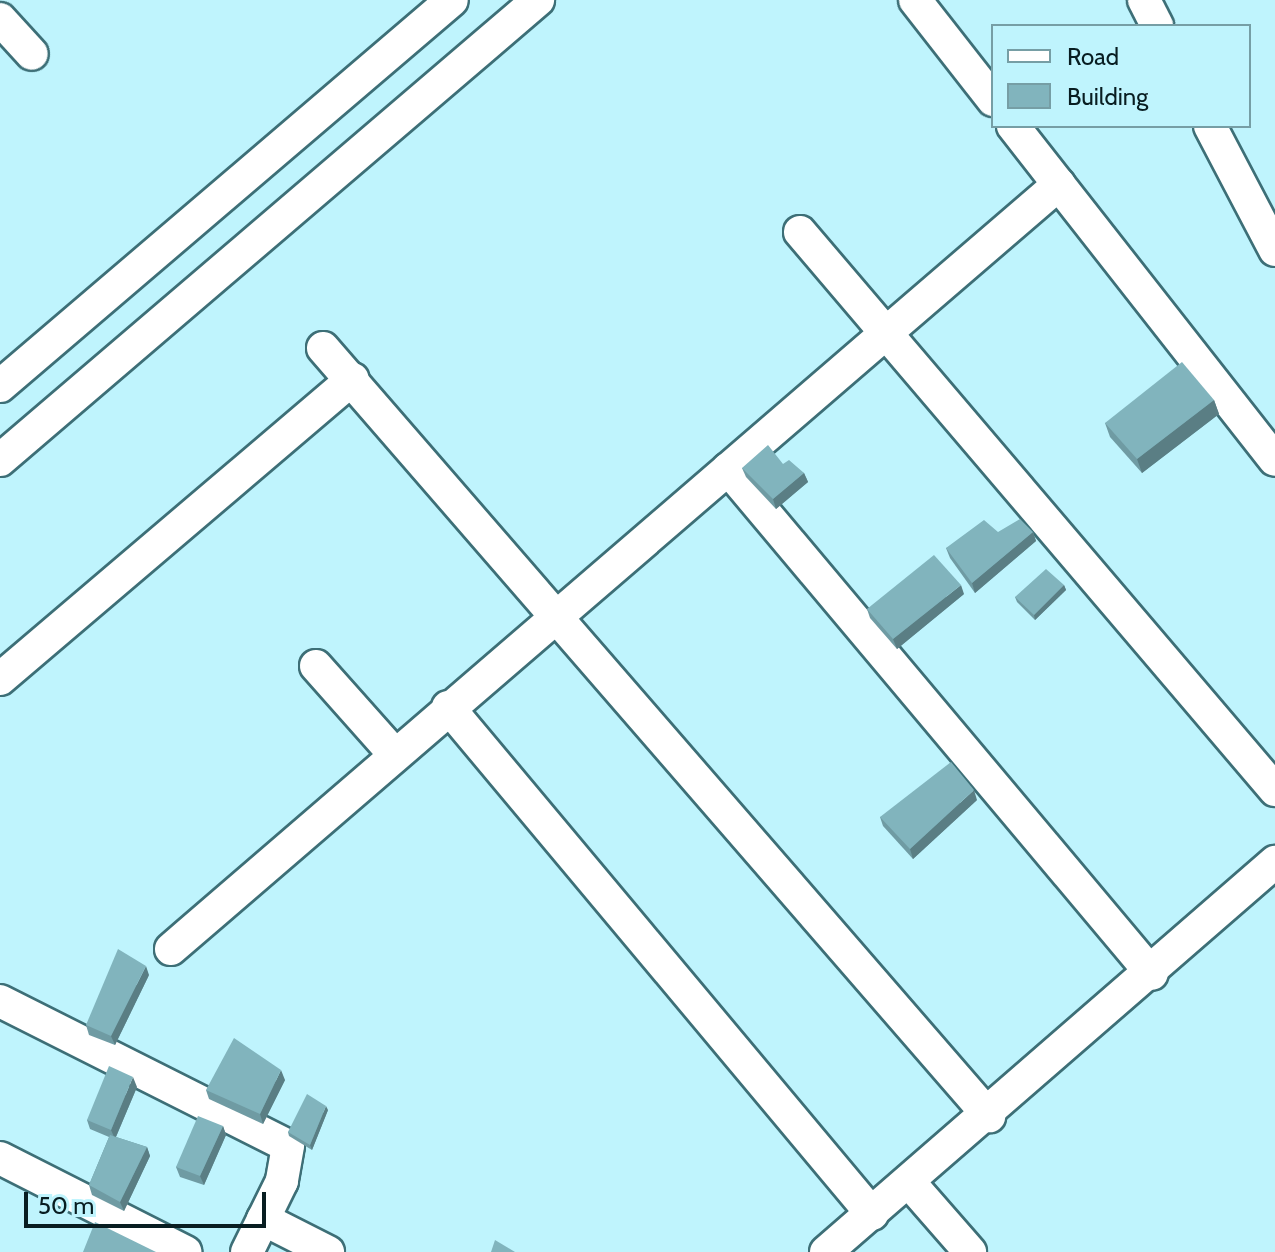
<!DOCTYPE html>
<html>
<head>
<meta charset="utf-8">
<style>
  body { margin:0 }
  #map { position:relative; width:1275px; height:1252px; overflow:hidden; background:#bff4fd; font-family:Cabin,sans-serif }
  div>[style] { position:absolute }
  .roads { filter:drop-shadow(2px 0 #3d6f77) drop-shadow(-2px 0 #3d6f77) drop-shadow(0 2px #3d6f77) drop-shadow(0 -2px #3d6f77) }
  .minor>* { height:32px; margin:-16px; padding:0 16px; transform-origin:16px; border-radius:16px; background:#fff }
  .wall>* { inset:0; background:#6f9ba3 }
  .shaded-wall>* { inset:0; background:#5a7e84 }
  .building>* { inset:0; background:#81b4bd }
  span { translate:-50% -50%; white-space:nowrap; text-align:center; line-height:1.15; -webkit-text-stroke:8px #bff4fd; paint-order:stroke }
  .legend { position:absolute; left:991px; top:24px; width:260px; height:104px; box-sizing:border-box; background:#bff4fd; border:2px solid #769ea5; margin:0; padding:10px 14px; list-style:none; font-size:24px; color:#081d21 }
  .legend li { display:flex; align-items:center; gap:16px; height:40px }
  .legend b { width:40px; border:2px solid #769ea5 }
  .scale { position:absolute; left:24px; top:1192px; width:242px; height:36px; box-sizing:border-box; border:4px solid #081d21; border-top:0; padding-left:10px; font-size:24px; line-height:28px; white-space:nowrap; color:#081d21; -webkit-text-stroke:6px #bff4fd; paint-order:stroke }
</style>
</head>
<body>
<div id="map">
  <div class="roads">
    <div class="minor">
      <i style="left:915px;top:0;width:127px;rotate:52deg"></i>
      <i style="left:1144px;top:0;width:29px;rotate:63deg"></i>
      <i style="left:0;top:19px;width:47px;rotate:47.6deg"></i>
      <i style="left:1013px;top:126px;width:424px;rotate:51.9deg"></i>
      <i style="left:1210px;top:126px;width:140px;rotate:62.3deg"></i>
      <i style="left:800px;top:232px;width:733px;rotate:49.59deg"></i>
      <i style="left:323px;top:348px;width:1017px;rotate:49.07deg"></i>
      <i style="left:0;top:386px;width:594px;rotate:-40.5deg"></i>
      <i style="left:0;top:460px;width:708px;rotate:-40.53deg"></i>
      <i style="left:728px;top:469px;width:659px;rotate:49.98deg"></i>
      <i style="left:316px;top:666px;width:118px;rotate:48.4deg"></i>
      <i style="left:0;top:679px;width:463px;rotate:-40.4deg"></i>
      <i style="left:448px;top:707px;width:661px;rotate:50.09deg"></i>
      <i style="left:171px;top:949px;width:1172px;rotate:-40.74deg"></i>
      <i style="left:0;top:1001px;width:322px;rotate:26.7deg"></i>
      <i style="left:288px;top:1146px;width:36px;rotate:100deg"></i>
      <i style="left:282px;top:1181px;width:79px;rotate:116.2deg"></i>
      <i style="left:0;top:1158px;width:208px;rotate:26.9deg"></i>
      <i style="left:909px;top:1182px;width:93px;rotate:48.9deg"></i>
      <i style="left:263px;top:1219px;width:73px;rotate:26.9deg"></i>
      <i style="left:826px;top:1252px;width:595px;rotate:-40.98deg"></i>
    </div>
  </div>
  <div class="wall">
    <i style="clip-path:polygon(1214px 400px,1219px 414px,1142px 473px,1110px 437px,1105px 423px)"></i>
    <i style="clip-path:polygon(783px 464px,804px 473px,808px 482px,776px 509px,746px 477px,742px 468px)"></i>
    <i style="clip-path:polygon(998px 532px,1033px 532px,1036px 541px,975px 593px,950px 558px,946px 548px)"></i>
    <i style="clip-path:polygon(1064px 585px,1066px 590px,1035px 620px,1017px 602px,1015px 597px)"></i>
    <i style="clip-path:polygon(964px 594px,897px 649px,870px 618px,867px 609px)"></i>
    <i style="clip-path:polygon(977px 800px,913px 859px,883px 826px,880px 817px)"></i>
    <i style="clip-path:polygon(149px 975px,115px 1045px,89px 1035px,86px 1025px)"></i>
    <i style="clip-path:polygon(285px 1080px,263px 1124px,209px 1099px,206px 1090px)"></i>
    <i style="clip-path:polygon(137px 1087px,116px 1137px,147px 1147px,150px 1156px,124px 1211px,92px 1195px,89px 1185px,109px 1137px,90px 1129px,87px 1120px)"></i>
    <i style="clip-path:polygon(328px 1110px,312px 1150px,289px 1136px,288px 1132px)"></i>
    <i style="clip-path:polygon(223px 1126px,226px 1135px,204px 1185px,180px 1177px,176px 1167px)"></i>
  </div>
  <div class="shaded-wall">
    <i style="clip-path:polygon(1214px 400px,1219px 414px,1142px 473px,1137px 459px)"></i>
    <i style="clip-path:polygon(804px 473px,808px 482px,776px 509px,773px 499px)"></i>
    <i style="clip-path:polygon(1033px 532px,1036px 541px,975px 593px,972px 583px)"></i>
    <i style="clip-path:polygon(961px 585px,964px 594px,897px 649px,893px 639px)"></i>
    <i style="clip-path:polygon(1064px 585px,1066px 590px,1035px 620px,1034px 615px)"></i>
    <i style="clip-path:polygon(974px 790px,977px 800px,913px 859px,910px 849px)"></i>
    <i style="clip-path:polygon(146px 966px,149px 975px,115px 1045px,111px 1036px)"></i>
    <i style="clip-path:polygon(281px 1070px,285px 1080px,263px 1124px,260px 1114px)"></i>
    <i style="clip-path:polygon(133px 1077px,137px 1087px,115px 1139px,111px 1130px)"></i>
    <i style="clip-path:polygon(326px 1106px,328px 1110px,312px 1150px,310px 1145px)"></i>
    <i style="clip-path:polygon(223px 1126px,226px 1135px,204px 1185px,200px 1176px)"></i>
    <i style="clip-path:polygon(147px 1147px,150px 1156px,124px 1211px,120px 1202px)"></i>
  </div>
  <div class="building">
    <i style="clip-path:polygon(1182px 362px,1214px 400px,1137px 459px,1105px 423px)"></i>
    <i style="clip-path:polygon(768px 445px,783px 464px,789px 460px,804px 473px,773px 499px,742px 468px)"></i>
    <i style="clip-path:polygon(1020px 519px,1033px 532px,972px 583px,946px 548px,984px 520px,998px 532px)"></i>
    <i style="clip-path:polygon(934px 555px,961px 585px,893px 639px,867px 609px)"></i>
    <i style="clip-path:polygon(1046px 569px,1064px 585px,1034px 615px,1015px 597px)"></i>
    <i style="clip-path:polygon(951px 762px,974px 790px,910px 849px,880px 817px)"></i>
    <i style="clip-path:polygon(118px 949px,146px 966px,111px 1036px,86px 1025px)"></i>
    <i style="clip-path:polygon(234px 1038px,281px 1070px,260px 1114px,206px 1090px)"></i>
    <i style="clip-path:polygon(109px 1066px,133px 1077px,111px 1130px,87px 1120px)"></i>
    <i style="clip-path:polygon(307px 1094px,326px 1106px,310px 1145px,288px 1132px)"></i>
    <i style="clip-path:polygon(198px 1116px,223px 1126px,200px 1176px,176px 1167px)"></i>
    <i style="clip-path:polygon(110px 1135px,147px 1147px,120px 1202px,89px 1185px)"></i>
    <i style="clip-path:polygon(95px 1222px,156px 1252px,83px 1252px)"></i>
    <i style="clip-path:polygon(495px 1240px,515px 1252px,491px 1252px)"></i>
  </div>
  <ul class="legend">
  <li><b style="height:10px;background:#fff"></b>Road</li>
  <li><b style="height:22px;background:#81b4bd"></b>Building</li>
  </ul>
  <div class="scale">50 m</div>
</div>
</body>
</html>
